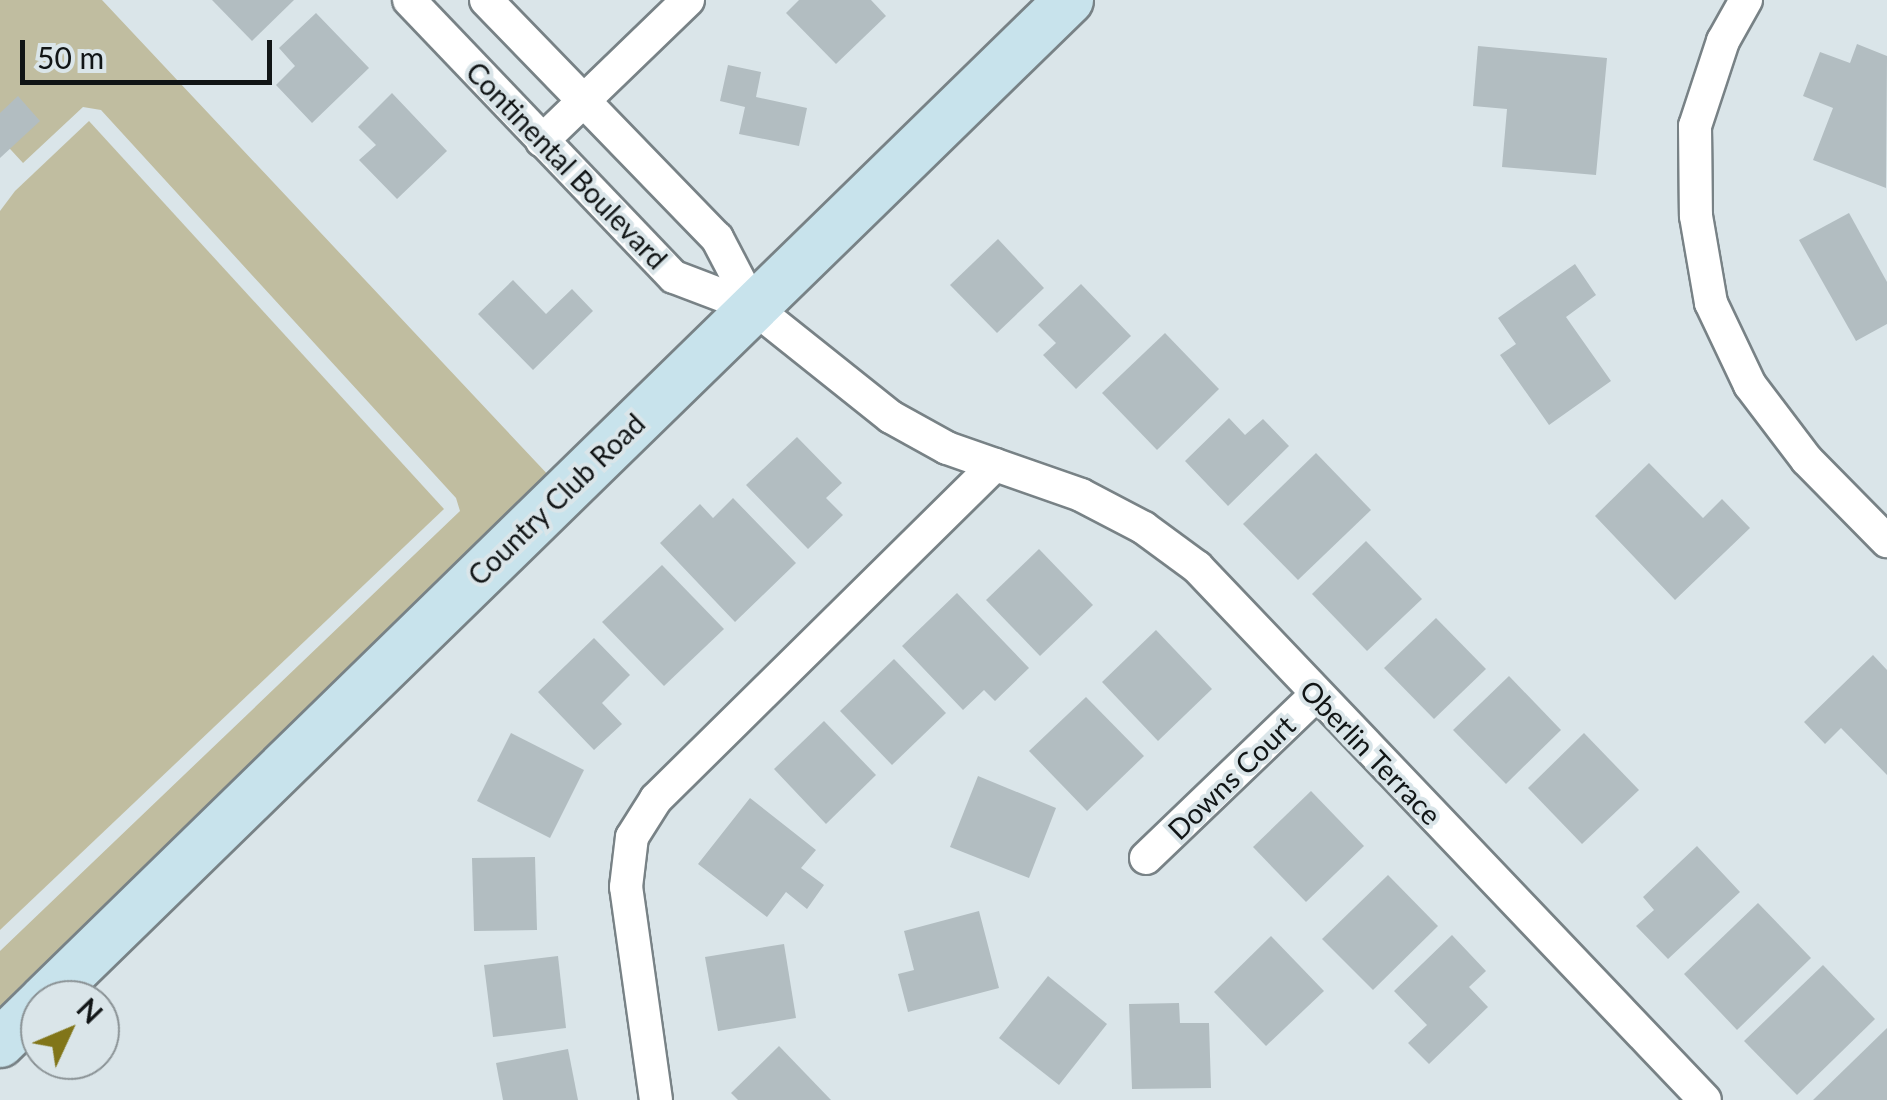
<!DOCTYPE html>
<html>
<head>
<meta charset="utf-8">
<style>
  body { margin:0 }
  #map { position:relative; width:1887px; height:1100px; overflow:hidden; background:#dae5e9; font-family:Lato,sans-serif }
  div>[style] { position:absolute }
  .green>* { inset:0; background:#c0bda0 }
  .building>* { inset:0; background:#b2bdc1 }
  .roads { filter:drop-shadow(2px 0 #788286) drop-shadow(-2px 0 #788286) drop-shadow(0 2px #788286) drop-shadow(0 -2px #788286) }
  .minor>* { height:32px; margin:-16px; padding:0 16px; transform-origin:16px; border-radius:16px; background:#fff }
  .secondary>* { height:48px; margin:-24px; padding:0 24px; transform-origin:24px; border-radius:24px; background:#c8e3ec }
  span { translate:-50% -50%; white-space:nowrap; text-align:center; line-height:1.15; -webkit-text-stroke:8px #dae5e9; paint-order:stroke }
  .street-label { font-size:28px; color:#111516 }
  .north { position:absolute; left:20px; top:980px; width:100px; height:100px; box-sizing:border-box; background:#dae5e9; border:2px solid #8a9295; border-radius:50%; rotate:46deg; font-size:28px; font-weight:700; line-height:40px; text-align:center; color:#111516 }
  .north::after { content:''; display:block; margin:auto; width:35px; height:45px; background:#817519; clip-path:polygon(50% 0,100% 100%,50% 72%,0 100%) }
  .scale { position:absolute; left:20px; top:40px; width:252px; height:45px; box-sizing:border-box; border:5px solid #111516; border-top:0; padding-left:12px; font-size:30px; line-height:35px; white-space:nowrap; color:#111516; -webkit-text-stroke:8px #dae5e9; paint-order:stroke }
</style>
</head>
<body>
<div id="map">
  <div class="green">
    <i style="clip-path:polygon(0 0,102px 0,552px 479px,0 1019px,0 951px,460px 511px,456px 498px,101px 110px,83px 107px,23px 163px,0 138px)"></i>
    <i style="clip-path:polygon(89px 121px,444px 509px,0 930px,0 211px,15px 191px)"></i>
  </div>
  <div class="building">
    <i style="clip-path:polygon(212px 0,294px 0,252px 41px)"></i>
    <i style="clip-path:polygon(799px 0,871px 0,886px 16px,836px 64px,786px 13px)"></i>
    <i style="clip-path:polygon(316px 13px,369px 68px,312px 123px,276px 85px,295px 66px,279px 48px)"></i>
    <i style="clip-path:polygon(1857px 44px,1887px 56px,1886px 188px,1813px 160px,1833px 108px,1803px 96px,1820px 52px,1850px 63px)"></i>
    <i style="clip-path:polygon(1478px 46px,1607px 58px,1596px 175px,1502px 167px,1507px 109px,1473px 106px)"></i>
    <i style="clip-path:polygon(728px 65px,761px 72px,756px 97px,807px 108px,799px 146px,739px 134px,745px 107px,720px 101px)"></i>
    <i style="clip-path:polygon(392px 93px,447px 151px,397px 199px,359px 160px,376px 145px,358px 127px)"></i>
    <i style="clip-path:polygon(18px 96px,40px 121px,0 158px,0 113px)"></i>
    <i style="clip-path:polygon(1849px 213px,1887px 282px,1887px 324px,1856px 341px,1799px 240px)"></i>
    <i style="clip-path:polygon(998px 239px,1044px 288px,997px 333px,950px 285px)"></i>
    <i style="clip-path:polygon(1575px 264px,1596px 295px,1566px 317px,1611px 381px,1549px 425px,1500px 355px,1516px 344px,1498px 318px)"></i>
    <i style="clip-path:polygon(513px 280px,546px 314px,572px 289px,593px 311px,533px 370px,478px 314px)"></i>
    <i style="clip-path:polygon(1081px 284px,1131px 336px,1076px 389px,1043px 355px,1056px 343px,1038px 325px)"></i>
    <i style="clip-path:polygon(1165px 333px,1219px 389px,1157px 450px,1102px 393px)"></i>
    <i style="clip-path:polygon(1229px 418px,1245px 435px,1263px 419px,1289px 446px,1228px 506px,1185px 461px)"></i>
    <i style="clip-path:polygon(797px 437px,842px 483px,826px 498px,843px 515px,808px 549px,746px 485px)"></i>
    <i style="clip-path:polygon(1316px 453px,1371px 510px,1298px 580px,1243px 524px)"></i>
    <i style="clip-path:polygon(1649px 463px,1703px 518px,1722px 499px,1750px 528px,1675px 600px,1595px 516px)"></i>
    <i style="clip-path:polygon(733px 498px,796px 563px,735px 622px,660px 543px,700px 504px,713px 518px)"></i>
    <i style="clip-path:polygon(1366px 541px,1422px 599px,1367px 651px,1312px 594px)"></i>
    <i style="clip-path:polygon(1039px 549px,1093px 605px,1040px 656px,986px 600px)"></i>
    <i style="clip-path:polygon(662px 565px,724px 629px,664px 686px,602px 622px)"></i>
    <i style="clip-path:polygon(957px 593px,1029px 668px,995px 701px,984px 690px,963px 710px,902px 646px)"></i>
    <i style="clip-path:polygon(1436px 618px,1486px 669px,1434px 719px,1384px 668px)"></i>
    <i style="clip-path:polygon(1156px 630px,1212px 689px,1158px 741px,1102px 682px)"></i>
    <i style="clip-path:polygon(594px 638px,630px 675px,602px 703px,622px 724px,594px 750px,538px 692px)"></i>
    <i style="clip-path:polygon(1873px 655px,1887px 670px,1887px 775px,1841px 728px,1825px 744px,1804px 722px)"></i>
    <i style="clip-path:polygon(894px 659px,946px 713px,892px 765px,840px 711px)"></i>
    <i style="clip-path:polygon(1509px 676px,1561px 730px,1506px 784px,1453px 730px)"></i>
    <i style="clip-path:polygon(1086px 697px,1144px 756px,1087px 811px,1029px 751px)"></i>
    <i style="clip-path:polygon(824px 721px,876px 775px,826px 824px,774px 769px)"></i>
    <i style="clip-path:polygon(511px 733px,584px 770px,550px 838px,477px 801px)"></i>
    <i style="clip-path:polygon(1584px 733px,1639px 790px,1582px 844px,1528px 788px)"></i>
    <i style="clip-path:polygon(978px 776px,1056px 808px,1029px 878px,950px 847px)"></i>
    <i style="clip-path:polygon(1311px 791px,1364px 846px,1306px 902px,1253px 847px)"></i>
    <i style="clip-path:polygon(750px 798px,816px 850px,801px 868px,824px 885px,807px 909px,786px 892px,767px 917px,698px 864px)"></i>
    <i style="clip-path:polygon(1697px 846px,1740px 892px,1668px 959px,1636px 926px,1654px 910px,1643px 897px)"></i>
    <i style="clip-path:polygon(535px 857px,537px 930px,474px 931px,472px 858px)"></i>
    <i style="clip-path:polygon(1388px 875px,1438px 926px,1373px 990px,1322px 939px)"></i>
    <i style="clip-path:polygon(1758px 903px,1811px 958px,1737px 1030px,1684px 974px)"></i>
    <i style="clip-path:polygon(979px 911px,999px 988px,908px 1012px,898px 974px,914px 970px,904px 931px)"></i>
    <i style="clip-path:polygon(1452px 935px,1486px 971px,1469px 987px,1488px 1007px,1429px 1064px,1408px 1043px,1427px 1025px,1394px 991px)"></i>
    <i style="clip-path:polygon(1271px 936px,1324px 991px,1266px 1046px,1214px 992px)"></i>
    <i style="clip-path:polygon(784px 944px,796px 1018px,718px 1031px,705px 957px)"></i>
    <i style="clip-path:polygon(558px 956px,566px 1028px,493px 1037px,484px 965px)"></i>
    <i style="clip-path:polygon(1823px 965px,1875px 1019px,1797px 1095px,1744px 1041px)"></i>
    <i style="clip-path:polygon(1048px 976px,1107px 1024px,1059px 1085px,999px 1038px)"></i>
    <i style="clip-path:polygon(1179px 1003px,1180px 1023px,1209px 1023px,1211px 1088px,1132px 1089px,1129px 1004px)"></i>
    <i style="clip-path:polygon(1887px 1028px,1887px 1100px,1813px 1100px)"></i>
    <i style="clip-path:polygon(779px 1046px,831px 1100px,738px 1100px,731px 1093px)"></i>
    <i style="clip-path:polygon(568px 1049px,578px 1100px,503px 1100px,496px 1063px)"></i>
  </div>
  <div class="roads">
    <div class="minor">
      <i style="left:409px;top:0;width:383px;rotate:46.3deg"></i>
      <i style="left:674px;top:277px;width:85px;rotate:20.8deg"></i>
      <i style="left:753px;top:307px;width:176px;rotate:38.6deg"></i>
      <i style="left:891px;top:417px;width:64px;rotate:29deg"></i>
      <i style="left:947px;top:448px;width:142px;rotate:19.3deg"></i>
      <i style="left:1081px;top:495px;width:71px;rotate:27.6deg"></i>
      <i style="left:1144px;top:528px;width:66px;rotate:36.3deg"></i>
      <i style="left:1197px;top:567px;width:736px;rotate:46.38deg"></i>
      <i style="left:486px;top:0;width:332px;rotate:45.9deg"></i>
      <i style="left:717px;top:238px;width:78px;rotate:62.4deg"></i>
      <i style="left:1746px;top:0;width:47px;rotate:119.3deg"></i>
      <i style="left:1723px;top:41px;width:89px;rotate:108.2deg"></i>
      <i style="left:1695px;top:126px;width:90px;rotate:89.4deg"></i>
      <i style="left:1696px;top:216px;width:88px;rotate:80.2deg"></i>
      <i style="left:1711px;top:303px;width:91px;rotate:64.6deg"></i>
      <i style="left:1750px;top:385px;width:94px;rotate:52.8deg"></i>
      <i style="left:1807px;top:460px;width:114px;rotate:45.4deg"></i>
      <i style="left:542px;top:141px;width:203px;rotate:-44deg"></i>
      <i style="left:1146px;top:858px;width:236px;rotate:-43.8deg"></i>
      <i style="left:656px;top:1100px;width:215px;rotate:-98deg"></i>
      <i style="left:626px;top:887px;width:50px;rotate:-83.2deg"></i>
      <i style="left:632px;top:837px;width:45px;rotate:-57.7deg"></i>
      <i style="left:656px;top:799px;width:476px;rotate:-44.6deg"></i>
    </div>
    <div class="secondary">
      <i style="left:44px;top:1000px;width:1432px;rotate:-44.29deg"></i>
      <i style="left:0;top:1043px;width:56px;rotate:-44.3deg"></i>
    </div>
  </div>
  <div class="street-label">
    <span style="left:567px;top:165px;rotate:46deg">Continental Boulevard</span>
    <span style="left:556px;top:499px;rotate:-44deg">Country Club Road</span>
    <span style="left:1371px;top:752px;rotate:46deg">Oberlin Terrace</span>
    <span style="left:1231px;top:777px;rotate:-44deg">Downs Court</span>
  </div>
  <div class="north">N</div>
  <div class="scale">50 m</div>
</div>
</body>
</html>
